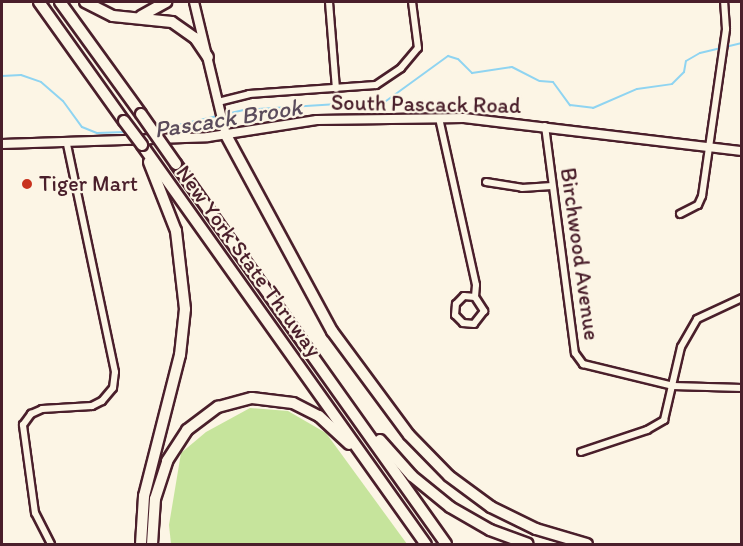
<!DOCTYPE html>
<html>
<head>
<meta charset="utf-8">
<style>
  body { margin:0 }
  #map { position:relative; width:743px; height:546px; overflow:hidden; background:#fcf5e5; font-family:Itim,sans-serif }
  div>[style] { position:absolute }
  .green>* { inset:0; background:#c6e49c }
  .stream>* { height:2px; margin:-1px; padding:0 1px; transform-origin:1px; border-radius:1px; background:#8fd4f1 }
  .roads { filter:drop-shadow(2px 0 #4a1f2b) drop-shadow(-2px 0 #4a1f2b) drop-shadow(0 2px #4a1f2b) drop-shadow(0 -2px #4a1f2b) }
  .minor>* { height:6px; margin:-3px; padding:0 3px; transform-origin:3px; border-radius:3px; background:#fcf5e5 }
  .tertiary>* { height:8px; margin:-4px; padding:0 4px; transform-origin:4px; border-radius:4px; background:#fcf5e5 }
  .motorway>* { height:10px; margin:-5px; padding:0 5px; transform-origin:5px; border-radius:5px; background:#fcf5e5 }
  .bridges { filter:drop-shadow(2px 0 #4a1f2b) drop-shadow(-2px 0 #4a1f2b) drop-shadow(0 2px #4a1f2b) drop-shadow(0 -2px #4a1f2b) }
  .motorway-bridge>* { height:10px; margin:-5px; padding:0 5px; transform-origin:5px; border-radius:5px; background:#fcf5e5 }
  .dots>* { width:16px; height:16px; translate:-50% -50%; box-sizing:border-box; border:3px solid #fcf5e5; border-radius:50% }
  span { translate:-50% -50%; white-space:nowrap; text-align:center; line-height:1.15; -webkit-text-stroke:4.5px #fcf5e5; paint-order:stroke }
  .street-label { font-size:22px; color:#4a1f2b }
  .poi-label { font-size:22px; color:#4a1f2b }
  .left { translate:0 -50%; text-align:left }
  .water-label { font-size:24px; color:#5b4c5c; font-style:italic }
  .frame { position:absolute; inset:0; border:3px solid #4a1f2b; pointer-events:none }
</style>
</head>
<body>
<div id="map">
  <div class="green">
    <i style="clip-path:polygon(250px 408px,288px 411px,326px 433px,407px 544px,171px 544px,169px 525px,181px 453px,206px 432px)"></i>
  </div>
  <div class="stream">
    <i style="left:2px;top:76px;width:19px;rotate:-3deg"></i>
    <i style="left:21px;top:75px;width:21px;rotate:19deg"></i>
    <i style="left:41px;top:82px;width:29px;rotate:41deg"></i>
    <i style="left:63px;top:101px;width:32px;rotate:54deg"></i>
    <i style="left:82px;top:127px;width:16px;rotate:22deg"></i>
    <i style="left:97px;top:133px;width:29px;rotate:-2deg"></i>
    <i style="left:156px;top:130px;width:90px;rotate:-12.8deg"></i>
    <i style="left:244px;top:110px;width:142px;rotate:-3.6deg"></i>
    <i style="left:386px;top:101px;width:77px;rotate:-36deg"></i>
    <i style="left:448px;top:56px;width:10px;rotate:17deg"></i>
    <i style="left:458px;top:59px;width:20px;rotate:45deg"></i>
    <i style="left:472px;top:73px;width:40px;rotate:-8.5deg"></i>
    <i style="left:512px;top:67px;width:31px;rotate:27deg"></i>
    <i style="left:540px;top:81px;width:13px;rotate:4deg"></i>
    <i style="left:553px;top:82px;width:29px;rotate:54deg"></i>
    <i style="left:570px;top:105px;width:23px;rotate:7deg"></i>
    <i style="left:593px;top:108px;width:48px;rotate:-23.4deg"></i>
    <i style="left:637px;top:89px;width:35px;rotate:-8deg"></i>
    <i style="left:672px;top:84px;width:17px;rotate:-45deg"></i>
    <i style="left:684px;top:72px;width:11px;rotate:-80deg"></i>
    <i style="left:686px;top:61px;width:16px;rotate:-30deg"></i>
    <i style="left:700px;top:53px;width:43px;rotate:-13.4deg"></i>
  </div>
  <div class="roads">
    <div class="minor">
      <i style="left:329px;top:2px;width:87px;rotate:85.4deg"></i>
      <i style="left:218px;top:102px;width:32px;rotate:-14deg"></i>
      <i style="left:249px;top:94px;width:127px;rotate:-4.1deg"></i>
      <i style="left:376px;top:85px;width:30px;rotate:-34deg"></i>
      <i style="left:401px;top:68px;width:26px;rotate:-50deg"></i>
      <i style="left:418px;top:48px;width:46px;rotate:-97.4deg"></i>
      <i style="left:439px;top:118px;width:171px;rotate:77.5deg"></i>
      <i style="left:476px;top:285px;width:12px;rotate:95deg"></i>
      <i style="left:475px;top:297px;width:17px;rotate:57deg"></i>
      <i style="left:484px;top:311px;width:16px;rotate:128deg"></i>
      <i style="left:474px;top:324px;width:11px;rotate:-175deg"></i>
      <i style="left:463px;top:323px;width:11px;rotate:-135deg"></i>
      <i style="left:455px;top:315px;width:11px;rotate:-85deg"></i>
      <i style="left:456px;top:304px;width:11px;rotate:-45deg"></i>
      <i style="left:464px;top:296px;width:11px;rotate:5deg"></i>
      <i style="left:545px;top:126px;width:229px;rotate:82.5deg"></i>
      <i style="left:575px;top:353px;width:14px;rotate:54deg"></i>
      <i style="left:583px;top:364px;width:93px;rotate:13.7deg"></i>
      <i style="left:673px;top:386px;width:69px;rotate:1.7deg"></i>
      <i style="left:486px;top:182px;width:36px;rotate:9deg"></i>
      <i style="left:522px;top:188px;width:30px;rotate:-4deg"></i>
      <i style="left:680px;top:214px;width:20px;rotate:-27deg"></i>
      <i style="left:698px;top:205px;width:10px;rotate:-66deg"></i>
      <i style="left:702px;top:196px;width:169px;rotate:-81.8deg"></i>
      <i style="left:726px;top:29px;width:27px;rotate:-94deg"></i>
      <i style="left:581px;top:452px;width:70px;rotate:-18.4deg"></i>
      <i style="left:647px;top:430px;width:20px;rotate:-30deg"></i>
      <i style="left:664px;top:420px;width:75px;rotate:-76.9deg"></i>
      <i style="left:681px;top:347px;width:32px;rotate:-60deg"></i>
      <i style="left:697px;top:319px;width:50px;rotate:-25deg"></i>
      <i style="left:51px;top:544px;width:35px;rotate:-117deg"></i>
      <i style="left:35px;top:513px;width:89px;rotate:-97.8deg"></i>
      <i style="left:23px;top:425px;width:14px;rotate:-54deg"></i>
      <i style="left:31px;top:414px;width:12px;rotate:-24deg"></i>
      <i style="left:42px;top:409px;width:50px;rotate:-3.4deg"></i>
      <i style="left:92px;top:406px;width:11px;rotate:-27deg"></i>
      <i style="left:102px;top:401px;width:17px;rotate:-50deg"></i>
      <i style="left:113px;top:388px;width:16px;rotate:-83deg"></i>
      <i style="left:115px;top:372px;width:233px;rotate:-101.9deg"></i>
    </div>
    <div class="tertiary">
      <i style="left:194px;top:2px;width:137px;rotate:76.5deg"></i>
      <i style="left:2px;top:144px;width:206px;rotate:-1.9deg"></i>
      <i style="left:208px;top:137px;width:110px;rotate:-8.9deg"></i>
      <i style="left:317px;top:120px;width:147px;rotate:-0.8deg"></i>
      <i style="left:464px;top:118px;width:280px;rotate:6.8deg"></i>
    </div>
    <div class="motorway">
      <i style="left:39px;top:2px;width:146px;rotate:54.5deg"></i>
      <i style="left:60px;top:2px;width:138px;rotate:54.1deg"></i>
      <i style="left:85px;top:2px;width:31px;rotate:27deg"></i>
      <i style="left:113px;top:16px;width:59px;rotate:5.8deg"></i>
      <i style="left:172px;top:22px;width:28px;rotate:35deg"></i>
      <i style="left:195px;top:38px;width:23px;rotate:56deg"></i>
      <i style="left:141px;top:16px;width:29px;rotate:-29deg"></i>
      <i style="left:226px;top:135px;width:223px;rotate:61.6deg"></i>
      <i style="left:332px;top:331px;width:129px;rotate:53.5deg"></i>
      <i style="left:409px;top:435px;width:57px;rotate:45.7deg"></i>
      <i style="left:449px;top:476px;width:52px;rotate:36.4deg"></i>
      <i style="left:491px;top:507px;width:50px;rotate:26.1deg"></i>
      <i style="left:536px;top:529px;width:53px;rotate:16.4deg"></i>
      <i style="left:142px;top:145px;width:490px;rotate:54.6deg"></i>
      <i style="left:176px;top:164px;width:466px;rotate:54.6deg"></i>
      <i style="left:380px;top:440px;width:48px;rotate:48.4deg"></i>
      <i style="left:412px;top:476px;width:49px;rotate:39.2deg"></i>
      <i style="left:450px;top:507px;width:46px;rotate:29.9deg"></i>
      <i style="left:490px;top:530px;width:40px;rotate:20.2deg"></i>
      <i style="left:141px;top:544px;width:48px;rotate:-86.4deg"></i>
      <i style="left:144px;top:496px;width:146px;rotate:-75.7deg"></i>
      <i style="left:180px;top:355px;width:46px;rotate:-83.8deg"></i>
      <i style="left:185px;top:309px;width:79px;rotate:-96.6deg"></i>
      <i style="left:176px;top:231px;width:74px;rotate:-111.4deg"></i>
      <i style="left:152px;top:544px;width:45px;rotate:-86.2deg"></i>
      <i style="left:155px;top:499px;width:40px;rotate:-72deg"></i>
      <i style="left:167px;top:461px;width:37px;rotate:-57deg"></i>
      <i style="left:187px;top:430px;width:39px;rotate:-37deg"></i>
      <i style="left:218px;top:407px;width:35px;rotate:-15deg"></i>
      <i style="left:252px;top:398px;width:41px;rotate:7deg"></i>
      <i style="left:293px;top:403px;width:29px;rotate:27deg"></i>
      <i style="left:319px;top:416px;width:41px;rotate:43deg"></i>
    </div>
  </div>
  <div class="bridges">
    <div class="motorway-bridge">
      <i style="left:141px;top:114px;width:61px;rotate:55deg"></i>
      <i style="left:124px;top:121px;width:30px;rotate:53deg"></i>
    </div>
  </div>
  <div class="dots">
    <i style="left:27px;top:184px;background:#c8321e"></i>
  </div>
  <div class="street-label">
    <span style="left:426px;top:104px;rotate:1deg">South Pascack Road</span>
    <span style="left:580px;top:254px;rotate:82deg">Birchwood Avenue</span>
    <span style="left:249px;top:261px;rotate:54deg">New York State Thruway</span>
  </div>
  <div class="poi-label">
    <span class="left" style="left:39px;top:184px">Tiger Mart</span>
  </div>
  <div class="water-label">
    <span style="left:228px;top:118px;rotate:-9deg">Pascack Brook</span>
  </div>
  <div class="frame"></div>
</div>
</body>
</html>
